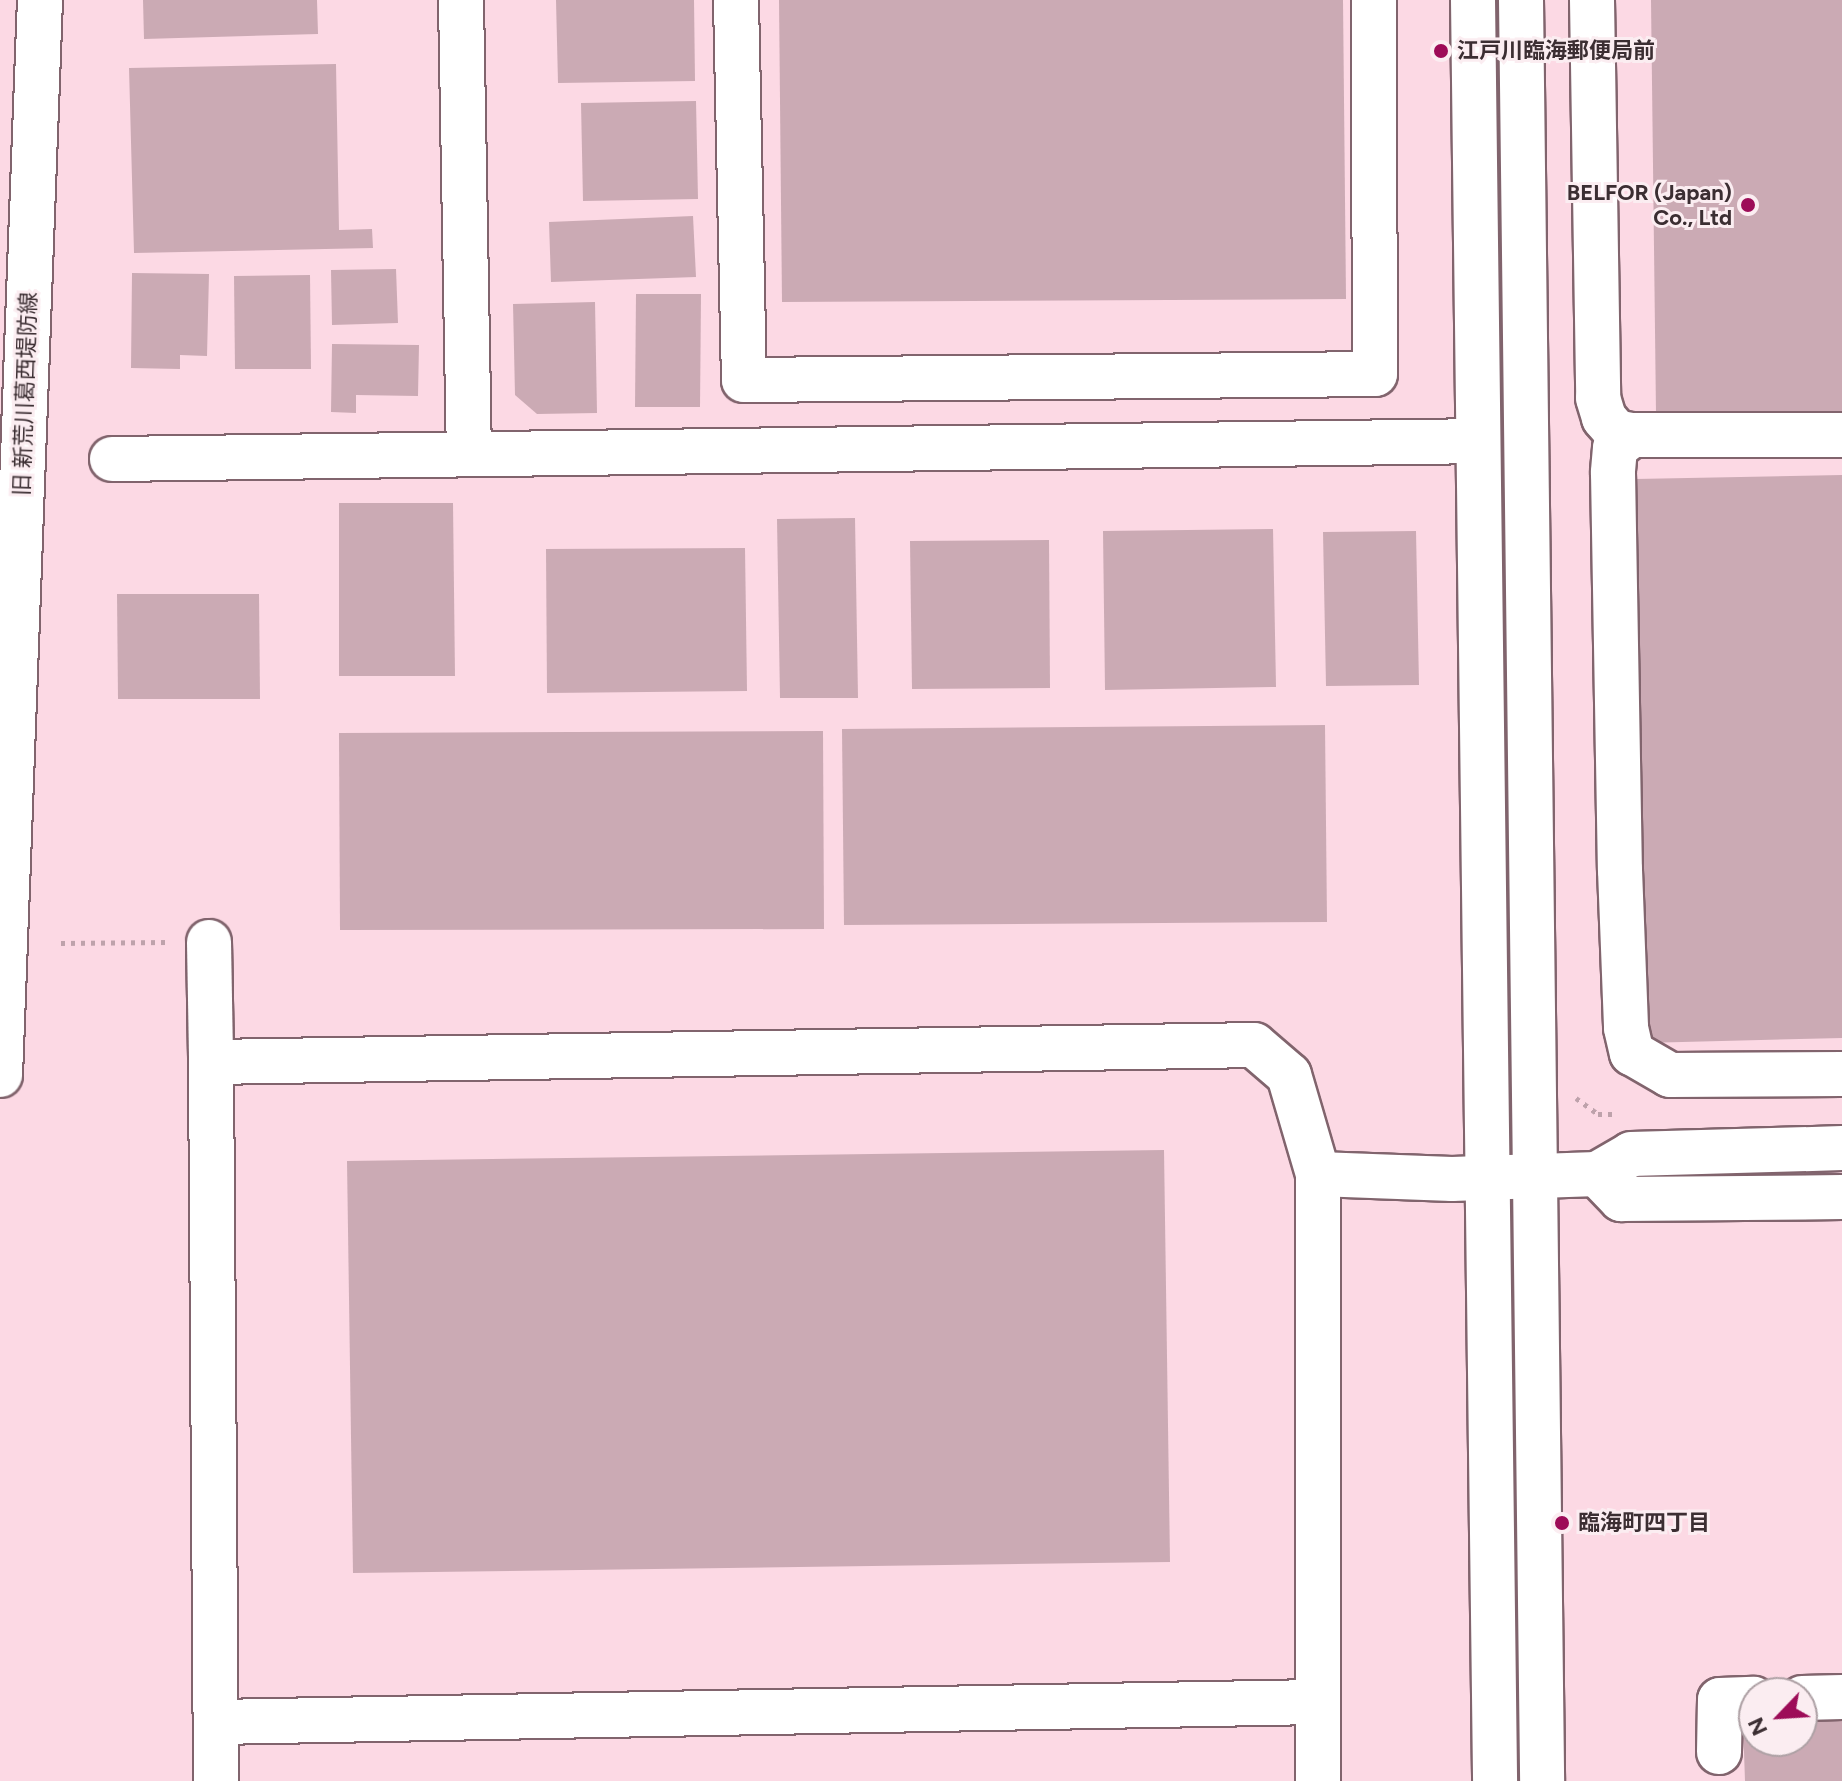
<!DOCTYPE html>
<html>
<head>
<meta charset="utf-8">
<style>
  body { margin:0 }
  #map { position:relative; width:1842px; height:1781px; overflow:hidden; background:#fcd9e4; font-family:Figtree,"Noto Sans JP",sans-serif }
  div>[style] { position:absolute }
  .building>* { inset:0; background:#cbaab4 }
  .path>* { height:5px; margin-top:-2.5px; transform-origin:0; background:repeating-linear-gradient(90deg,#bea2ab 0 4px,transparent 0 10px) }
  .roads { filter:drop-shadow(2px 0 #81646d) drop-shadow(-2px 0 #81646d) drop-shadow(0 2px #81646d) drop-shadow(0 -2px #81646d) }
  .minor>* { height:44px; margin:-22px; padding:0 22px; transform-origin:22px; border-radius:22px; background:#fff }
  .dots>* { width:22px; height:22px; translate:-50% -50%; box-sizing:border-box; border:4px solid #fbedf1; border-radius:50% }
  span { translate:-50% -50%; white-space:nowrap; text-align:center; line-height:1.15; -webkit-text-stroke:6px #fbedf1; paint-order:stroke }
  .poi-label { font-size:22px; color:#3b2e32; font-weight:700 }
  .left { translate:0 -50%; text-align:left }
  .right { translate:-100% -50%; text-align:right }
  .street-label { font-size:22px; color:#3b2e32 }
  .north { position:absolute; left:1738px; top:1677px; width:80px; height:80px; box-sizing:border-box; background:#fbedf1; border:2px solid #aea1a5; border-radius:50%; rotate:245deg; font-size:22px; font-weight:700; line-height:32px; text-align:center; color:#3b2e32 }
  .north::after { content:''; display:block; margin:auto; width:28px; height:36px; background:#9d0c58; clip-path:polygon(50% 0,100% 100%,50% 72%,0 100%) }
</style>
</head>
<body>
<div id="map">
  <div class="building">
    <i style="clip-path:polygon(143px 0,317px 0,318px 34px,144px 39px)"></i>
    <i style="clip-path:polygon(556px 0,694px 0,695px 81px,558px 83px)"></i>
    <i style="clip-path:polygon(779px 0,1343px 0,1346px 299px,782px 302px)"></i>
    <i style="clip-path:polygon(1651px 0,1842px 0,1842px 411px,1656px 413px)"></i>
    <i style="clip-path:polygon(336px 64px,339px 230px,372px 229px,373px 248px,134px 253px,129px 68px)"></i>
    <i style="clip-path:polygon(696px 101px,698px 199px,583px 201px,581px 103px)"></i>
    <i style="clip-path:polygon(693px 216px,696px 277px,551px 282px,549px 222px)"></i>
    <i style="clip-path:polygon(396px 269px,398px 323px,332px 325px,331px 270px)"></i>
    <i style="clip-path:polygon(132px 273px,209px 274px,207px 356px,180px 355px,180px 369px,131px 368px)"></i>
    <i style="clip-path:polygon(310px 275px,311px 369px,235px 369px,234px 276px)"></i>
    <i style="clip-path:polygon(636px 294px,701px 294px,700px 407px,635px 407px)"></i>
    <i style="clip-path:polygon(595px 302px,597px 413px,537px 414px,515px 395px,513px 304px)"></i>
    <i style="clip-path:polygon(332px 344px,419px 345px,418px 396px,356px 395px,356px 413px,331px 412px)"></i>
    <i style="clip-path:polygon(1842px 475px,1842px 1038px,1643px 1043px,1635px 479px)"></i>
    <i style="clip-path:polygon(339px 503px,453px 503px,455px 676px,339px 676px)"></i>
    <i style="clip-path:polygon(855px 518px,858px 698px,780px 698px,777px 519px)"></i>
    <i style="clip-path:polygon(1273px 529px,1276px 687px,1105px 690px,1103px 531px)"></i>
    <i style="clip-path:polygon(1416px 531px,1419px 685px,1326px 686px,1323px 532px)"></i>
    <i style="clip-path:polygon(1049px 540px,1050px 688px,912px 689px,910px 541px)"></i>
    <i style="clip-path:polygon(745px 548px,747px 691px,547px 693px,546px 549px)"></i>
    <i style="clip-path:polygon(117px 594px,259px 594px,260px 699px,118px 699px)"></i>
    <i style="clip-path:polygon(1325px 725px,1327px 922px,844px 925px,842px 729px)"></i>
    <i style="clip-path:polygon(823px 731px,824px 929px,340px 930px,339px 733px)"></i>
    <i style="clip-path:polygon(1164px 1150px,1170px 1562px,353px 1573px,347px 1161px)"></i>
    <i style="clip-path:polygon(1842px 1719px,1842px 1781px,1745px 1781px,1743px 1722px,1754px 1722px,1754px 1741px,1802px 1741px,1802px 1720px)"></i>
  </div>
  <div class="path">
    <i style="left:61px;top:943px;width:107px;rotate:-0.5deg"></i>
    <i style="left:1576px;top:1098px;width:27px;rotate:36deg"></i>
    <i style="left:1598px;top:1114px;width:18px"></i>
  </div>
  <div class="roads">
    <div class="minor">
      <i style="left:461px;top:0;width:454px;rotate:89deg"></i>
      <i style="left:736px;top:0;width:380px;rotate:88.8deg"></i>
      <i style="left:744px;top:380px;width:631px;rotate:-0.54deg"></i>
      <i style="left:1375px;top:374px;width:374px;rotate:-90.2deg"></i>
      <i style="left:1473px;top:0;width:1781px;rotate:89.29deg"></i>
      <i style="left:1521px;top:0;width:1781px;rotate:89.32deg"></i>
      <i style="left:1592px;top:0;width:398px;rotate:89.1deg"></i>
      <i style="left:1598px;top:398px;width:21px;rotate:73deg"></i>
      <i style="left:1604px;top:418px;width:18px;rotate:49deg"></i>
      <i style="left:1616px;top:432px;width:16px;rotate:11deg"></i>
      <i style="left:1632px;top:435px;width:210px"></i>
      <i style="left:1632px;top:435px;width:21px;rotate:143deg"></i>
      <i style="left:1615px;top:448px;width:25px;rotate:95deg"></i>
      <i style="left:1613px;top:473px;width:397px;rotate:89deg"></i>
      <i style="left:1620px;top:870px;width:158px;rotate:87.8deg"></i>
      <i style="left:1626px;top:1028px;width:26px;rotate:77deg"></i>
      <i style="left:1632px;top:1053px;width:44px;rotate:30.1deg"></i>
      <i style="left:1670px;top:1075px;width:172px;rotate:-0.3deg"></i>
      <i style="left:112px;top:459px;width:1366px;rotate:-0.75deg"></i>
      <i style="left:209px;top:942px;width:120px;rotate:89deg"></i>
      <i style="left:0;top:1075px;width:1076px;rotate:-87.87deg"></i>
      <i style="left:1318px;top:1174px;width:134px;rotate:2.1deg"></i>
      <i style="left:1452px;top:1179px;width:145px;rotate:-2deg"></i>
      <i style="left:1597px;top:1174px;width:39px;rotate:-30deg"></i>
      <i style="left:1631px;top:1154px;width:211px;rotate:-1.6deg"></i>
      <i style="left:1597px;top:1174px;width:35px;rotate:46deg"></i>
      <i style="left:1621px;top:1199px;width:221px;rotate:-0.5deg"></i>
      <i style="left:1802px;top:1698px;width:40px;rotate:-1.4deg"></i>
      <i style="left:216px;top:1722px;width:1100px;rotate:-1.04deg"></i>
      <i style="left:1719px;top:1752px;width:52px;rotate:-88.9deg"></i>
      <i style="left:1720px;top:1700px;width:34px;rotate:-2deg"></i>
      <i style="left:216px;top:1781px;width:719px;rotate:-90.4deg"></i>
      <i style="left:211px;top:1062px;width:1043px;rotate:-0.93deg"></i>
      <i style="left:1254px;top:1045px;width:46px;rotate:40.6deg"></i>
      <i style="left:1289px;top:1075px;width:103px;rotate:73.7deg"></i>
      <i style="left:1318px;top:1174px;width:607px;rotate:90deg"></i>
    </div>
  </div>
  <div class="dots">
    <i style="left:1441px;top:51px;background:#9d0c58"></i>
    <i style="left:1748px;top:205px;background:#9d0c58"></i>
    <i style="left:1562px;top:1523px;background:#9d0c58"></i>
  </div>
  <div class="poi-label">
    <span class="left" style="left:1457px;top:51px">江戸川臨海郵便局前</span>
    <span class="right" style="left:1732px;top:205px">BELFOR (Japan)<br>Co., Ltd</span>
    <span class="left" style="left:1578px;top:1523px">臨海町四丁目</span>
  </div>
  <div class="street-label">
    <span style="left:25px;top:394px;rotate:-88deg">旧 新荒川葛西堤防線</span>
  </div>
  <div class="north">N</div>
</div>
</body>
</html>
